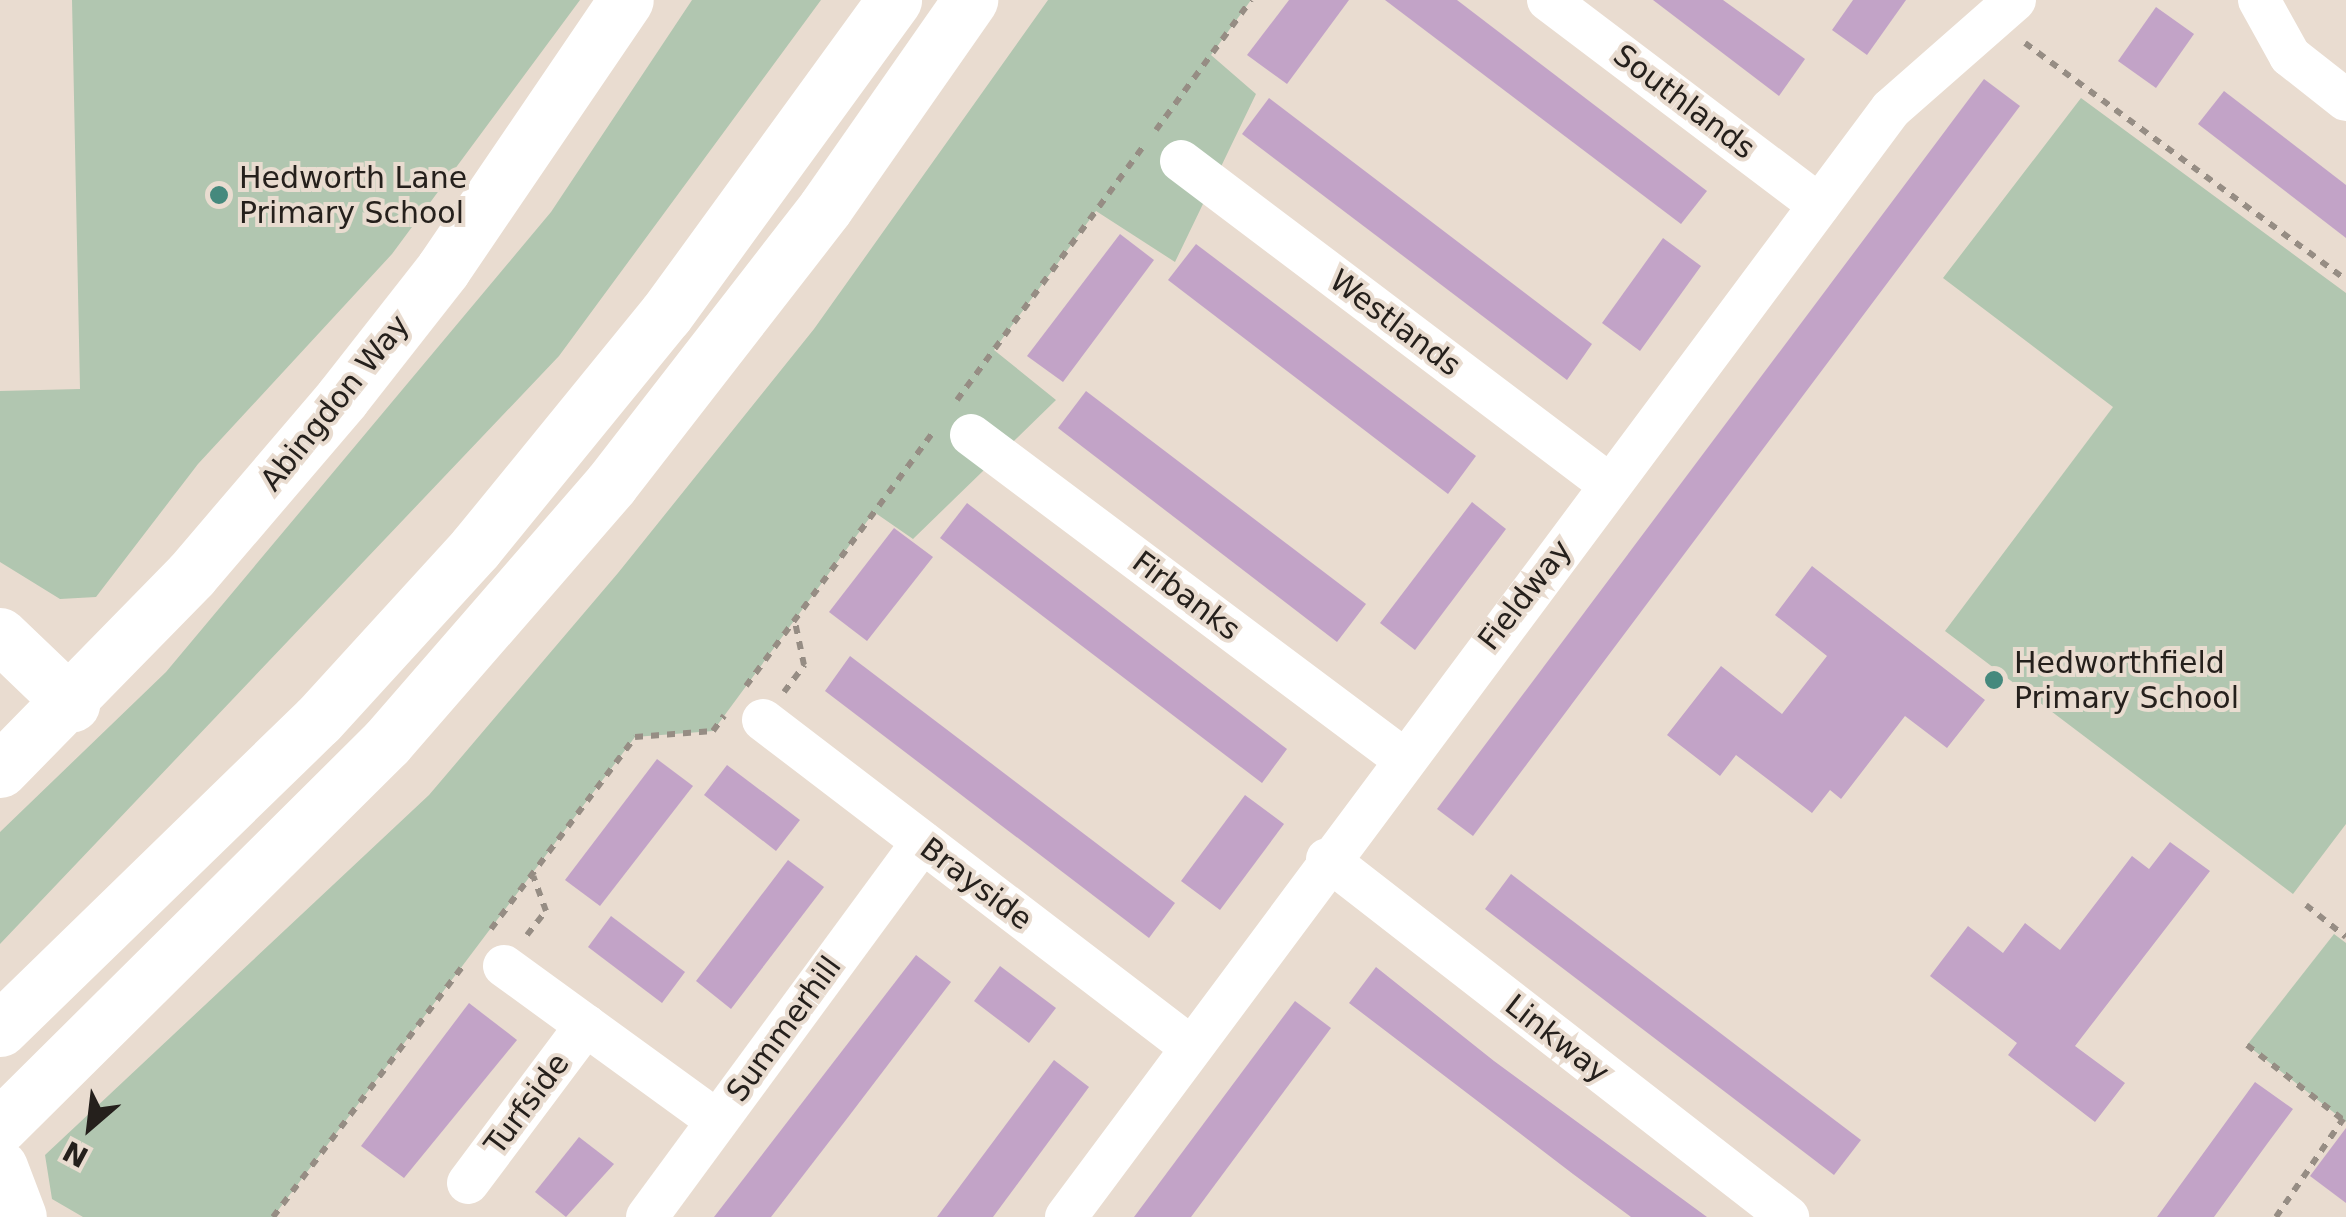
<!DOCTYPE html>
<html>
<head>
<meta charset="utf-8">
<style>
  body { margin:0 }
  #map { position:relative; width:2346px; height:1217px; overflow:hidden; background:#e9dcd0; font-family:"DejaVu Sans",sans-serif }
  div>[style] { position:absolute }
  .green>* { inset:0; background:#b1c6b0 }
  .building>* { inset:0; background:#c2a3c7 }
  .path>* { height:6px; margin-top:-3px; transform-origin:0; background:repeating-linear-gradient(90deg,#968d84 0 8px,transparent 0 16px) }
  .minor>* { height:42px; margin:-21px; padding:0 21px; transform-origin:21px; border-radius:21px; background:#fff }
  .tertiary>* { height:55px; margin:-27.5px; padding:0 27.5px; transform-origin:27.5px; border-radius:27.5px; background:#fff }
  .trunk>* { height:55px; margin:-27.5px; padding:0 27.5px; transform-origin:27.5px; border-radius:27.5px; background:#fff }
  .dots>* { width:28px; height:28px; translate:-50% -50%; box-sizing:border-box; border:5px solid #e9dcd0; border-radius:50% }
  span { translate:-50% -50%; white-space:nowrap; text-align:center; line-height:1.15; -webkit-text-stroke:8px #e9dcd0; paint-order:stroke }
  .street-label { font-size:30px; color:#25201c }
  .poi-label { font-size:30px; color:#25201c }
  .left { translate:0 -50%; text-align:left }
  .north { position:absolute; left:40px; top:1077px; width:100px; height:100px; -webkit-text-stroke:8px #e9dcd0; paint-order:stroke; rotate:208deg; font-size:28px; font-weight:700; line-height:40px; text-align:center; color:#25201c }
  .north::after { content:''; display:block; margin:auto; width:35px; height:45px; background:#25201c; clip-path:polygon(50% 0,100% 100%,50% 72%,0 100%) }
</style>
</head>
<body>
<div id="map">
  <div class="green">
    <i style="clip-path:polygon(72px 0,580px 0,392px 254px,198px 464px,96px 597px,60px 599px,0 562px,0 391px,80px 389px)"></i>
    <i style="clip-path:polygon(692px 0,821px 0,559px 356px,0 944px,0 832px,166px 672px,551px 212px)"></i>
    <i style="clip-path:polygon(1048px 0,1251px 0,1211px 55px,1256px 94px,1175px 262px,1096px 211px,994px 350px,1056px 400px,913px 539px,874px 512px,713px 731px,635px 737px,273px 1217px,83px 1217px,52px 1199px,45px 1155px,429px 795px,618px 573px,814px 329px)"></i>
    <i style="clip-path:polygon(2081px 98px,2346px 293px,2346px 824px,2293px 894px,1945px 631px,2113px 407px,1943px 278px)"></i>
    <i style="clip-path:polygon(2334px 934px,2346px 943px,2346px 1122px,2247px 1045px)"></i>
  </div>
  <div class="building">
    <i style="clip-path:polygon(1289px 0,1349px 0,1287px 84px,1247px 55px)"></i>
    <i style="clip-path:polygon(1385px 0,1457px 0,1707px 191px,1681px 224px)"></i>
    <i style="clip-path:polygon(1653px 0,1723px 0,1805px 59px,1779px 96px)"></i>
    <i style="clip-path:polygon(1853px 0,1906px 0,1867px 55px,1832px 30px)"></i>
    <i style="clip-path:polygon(2156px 7px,2194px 34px,2156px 88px,2118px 61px)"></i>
    <i style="clip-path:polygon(1984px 79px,2020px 106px,1473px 836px,1437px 809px)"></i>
    <i style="clip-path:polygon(2224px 91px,2346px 185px,2346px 238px,2198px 124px)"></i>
    <i style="clip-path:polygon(1269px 98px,1592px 344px,1567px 380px,1242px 134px)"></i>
    <i style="clip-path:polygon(1120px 234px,1154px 260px,1063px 382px,1027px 356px)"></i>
    <i style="clip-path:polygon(1663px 238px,1701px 266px,1640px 351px,1602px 323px)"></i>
    <i style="clip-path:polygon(1196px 244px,1476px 456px,1448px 494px,1168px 280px)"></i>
    <i style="clip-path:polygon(1086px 391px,1366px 604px,1337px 642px,1058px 428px)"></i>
    <i style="clip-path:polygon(1472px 502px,1506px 529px,1415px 650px,1380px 623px)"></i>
    <i style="clip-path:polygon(967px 503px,1287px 749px,1262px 783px,940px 538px)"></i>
    <i style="clip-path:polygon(894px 528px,933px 557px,867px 641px,829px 612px)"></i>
    <i style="clip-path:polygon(1812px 566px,1985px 700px,1947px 748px,1905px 716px,1841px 799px,1830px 790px,1812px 813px,1736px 755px,1720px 776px,1667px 735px,1721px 666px,1782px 714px,1827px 656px,1775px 615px)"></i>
    <i style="clip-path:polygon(850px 656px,1175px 903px,1149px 938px,825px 691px)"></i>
    <i style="clip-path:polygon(657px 759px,693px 786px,600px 906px,565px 880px)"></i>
    <i style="clip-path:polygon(727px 765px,800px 820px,776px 851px,704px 795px)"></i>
    <i style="clip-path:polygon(1245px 795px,1284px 824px,1220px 910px,1181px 881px)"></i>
    <i style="clip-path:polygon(2170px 842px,2210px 871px,2075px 1046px,2125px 1083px,2095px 1122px,2008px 1055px,2017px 1043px,1930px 976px,1968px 926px,2003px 953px,2025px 923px,2060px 950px,2132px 856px,2149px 869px)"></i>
    <i style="clip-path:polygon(788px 860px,824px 887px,731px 1009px,696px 981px)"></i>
    <i style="clip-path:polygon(1511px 874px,1861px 1140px,1834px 1175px,1485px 909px)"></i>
    <i style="clip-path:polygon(611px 916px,685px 972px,662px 1003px,588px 947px)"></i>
    <i style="clip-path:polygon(916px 955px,951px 982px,849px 1116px,771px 1217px,714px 1217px)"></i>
    <i style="clip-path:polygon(1000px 966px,1056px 1008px,1029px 1043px,974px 1001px)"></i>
    <i style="clip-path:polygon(1376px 967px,1494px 1061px,1707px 1217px,1631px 1217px,1573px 1174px,1349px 1003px)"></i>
    <i style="clip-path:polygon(1295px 1001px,1331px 1028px,1191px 1217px,1134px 1217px)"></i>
    <i style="clip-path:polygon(469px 1003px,517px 1040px,404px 1178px,361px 1146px)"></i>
    <i style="clip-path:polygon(1054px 1060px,1089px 1087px,1030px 1167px,993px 1217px,937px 1217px)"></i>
    <i style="clip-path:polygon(2255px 1082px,2293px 1109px,2267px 1144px,2214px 1217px,2157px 1217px)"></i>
    <i style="clip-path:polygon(2346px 1128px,2346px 1203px,2310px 1176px)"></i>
    <i style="clip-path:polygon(579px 1137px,614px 1164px,566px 1217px,535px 1192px)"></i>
  </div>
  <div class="path">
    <i style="left:2025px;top:43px;width:399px;rotate:36.4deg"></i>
    <i style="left:1156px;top:130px;width:161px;rotate:-53.8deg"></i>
    <i style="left:957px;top:400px;width:313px;rotate:-53.7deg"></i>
    <i style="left:746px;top:686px;width:313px;rotate:-53.6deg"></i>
    <i style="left:784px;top:692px;width:34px;rotate:-53deg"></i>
    <i style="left:804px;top:665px;width:44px;rotate:-101.8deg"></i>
    <i style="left:2306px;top:905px;width:51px;rotate:38.7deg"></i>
    <i style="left:491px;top:929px;width:240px;rotate:-53.1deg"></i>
    <i style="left:635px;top:737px;width:78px;rotate:-4.4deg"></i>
    <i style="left:713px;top:731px;width:19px;rotate:-54deg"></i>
    <i style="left:527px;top:935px;width:31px;rotate:-52deg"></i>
    <i style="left:546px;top:911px;width:37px;rotate:-110deg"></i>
    <i style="left:2247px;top:1045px;width:125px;rotate:37.9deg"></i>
    <i style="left:273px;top:1217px;width:318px;rotate:-52.9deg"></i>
    <i style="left:2276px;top:1217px;width:119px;rotate:-55.6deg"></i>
  </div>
  <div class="minor">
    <i style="left:1548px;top:0;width:340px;rotate:37.1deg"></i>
    <i style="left:2259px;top:0;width:64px;rotate:61deg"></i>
    <i style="left:2290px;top:56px;width:71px;rotate:38.2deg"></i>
    <i style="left:1181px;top:161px;width:538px;rotate:37.06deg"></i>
    <i style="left:971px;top:435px;width:537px;rotate:36.83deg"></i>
    <i style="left:763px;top:720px;width:539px;rotate:37.38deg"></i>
    <i style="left:1327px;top:859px;width:584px;rotate:37.83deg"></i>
    <i style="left:504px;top:966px;width:263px;rotate:36deg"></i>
    <i style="left:468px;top:1183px;width:197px;rotate:-53.2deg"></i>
    <i style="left:647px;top:1217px;width:465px;rotate:-53.7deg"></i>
    <i style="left:1066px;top:1217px;width:1381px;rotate:-53.33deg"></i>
    <i style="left:1891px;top:109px;width:165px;rotate:-41.3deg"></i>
  </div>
  <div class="tertiary">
    <i style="left:0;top:635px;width:100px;rotate:43.8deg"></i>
    <i style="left:0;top:770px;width:273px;rotate:-45.6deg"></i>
    <i style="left:191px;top:575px;width:233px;rotate:-49.5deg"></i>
    <i style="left:342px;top:398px;width:164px;rotate:-51.9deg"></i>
    <i style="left:443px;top:269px;width:325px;rotate:-55.8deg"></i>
    <i style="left:0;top:1167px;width:53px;rotate:69.2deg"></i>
  </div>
  <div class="trunk">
    <i style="left:0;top:1029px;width:443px;rotate:-44.2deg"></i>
    <i style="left:318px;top:720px;width:233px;rotate:-47.6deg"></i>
    <i style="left:475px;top:548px;width:302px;rotate:-50.8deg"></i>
    <i style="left:666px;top:314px;width:388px;rotate:-54deg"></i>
    <i style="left:0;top:1126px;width:544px;rotate:-44.78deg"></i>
    <i style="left:386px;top:743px;width:343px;rotate:-49deg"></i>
    <i style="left:611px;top:484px;width:349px;rotate:-52.2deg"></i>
    <i style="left:825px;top:208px;width:254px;rotate:-55.1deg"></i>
  </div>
  <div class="dots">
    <i style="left:219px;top:195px;background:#45897d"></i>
    <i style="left:1994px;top:680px;background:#45897d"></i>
  </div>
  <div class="street-label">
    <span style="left:1684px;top:102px;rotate:37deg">Southlands</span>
    <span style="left:1395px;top:323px;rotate:37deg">Westlands</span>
    <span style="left:335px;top:403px;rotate:-51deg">Abingdon Way</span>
    <span style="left:1525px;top:595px;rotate:-52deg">Fieldway</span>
    <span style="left:1186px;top:596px;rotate:37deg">Firbanks</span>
    <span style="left:976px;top:884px;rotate:37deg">Brayside</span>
    <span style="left:784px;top:1029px;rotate:-54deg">Summerhill</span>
    <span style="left:1557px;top:1039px;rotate:38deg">Linkway</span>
    <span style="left:527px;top:1104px;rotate:-53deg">Turfside</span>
  </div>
  <div class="poi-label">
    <span class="left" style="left:239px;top:195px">Hedworth Lane<br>Primary School</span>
    <span class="left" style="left:2014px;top:680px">Hedworthfield<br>Primary School</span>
  </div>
  <div class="north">N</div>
</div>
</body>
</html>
